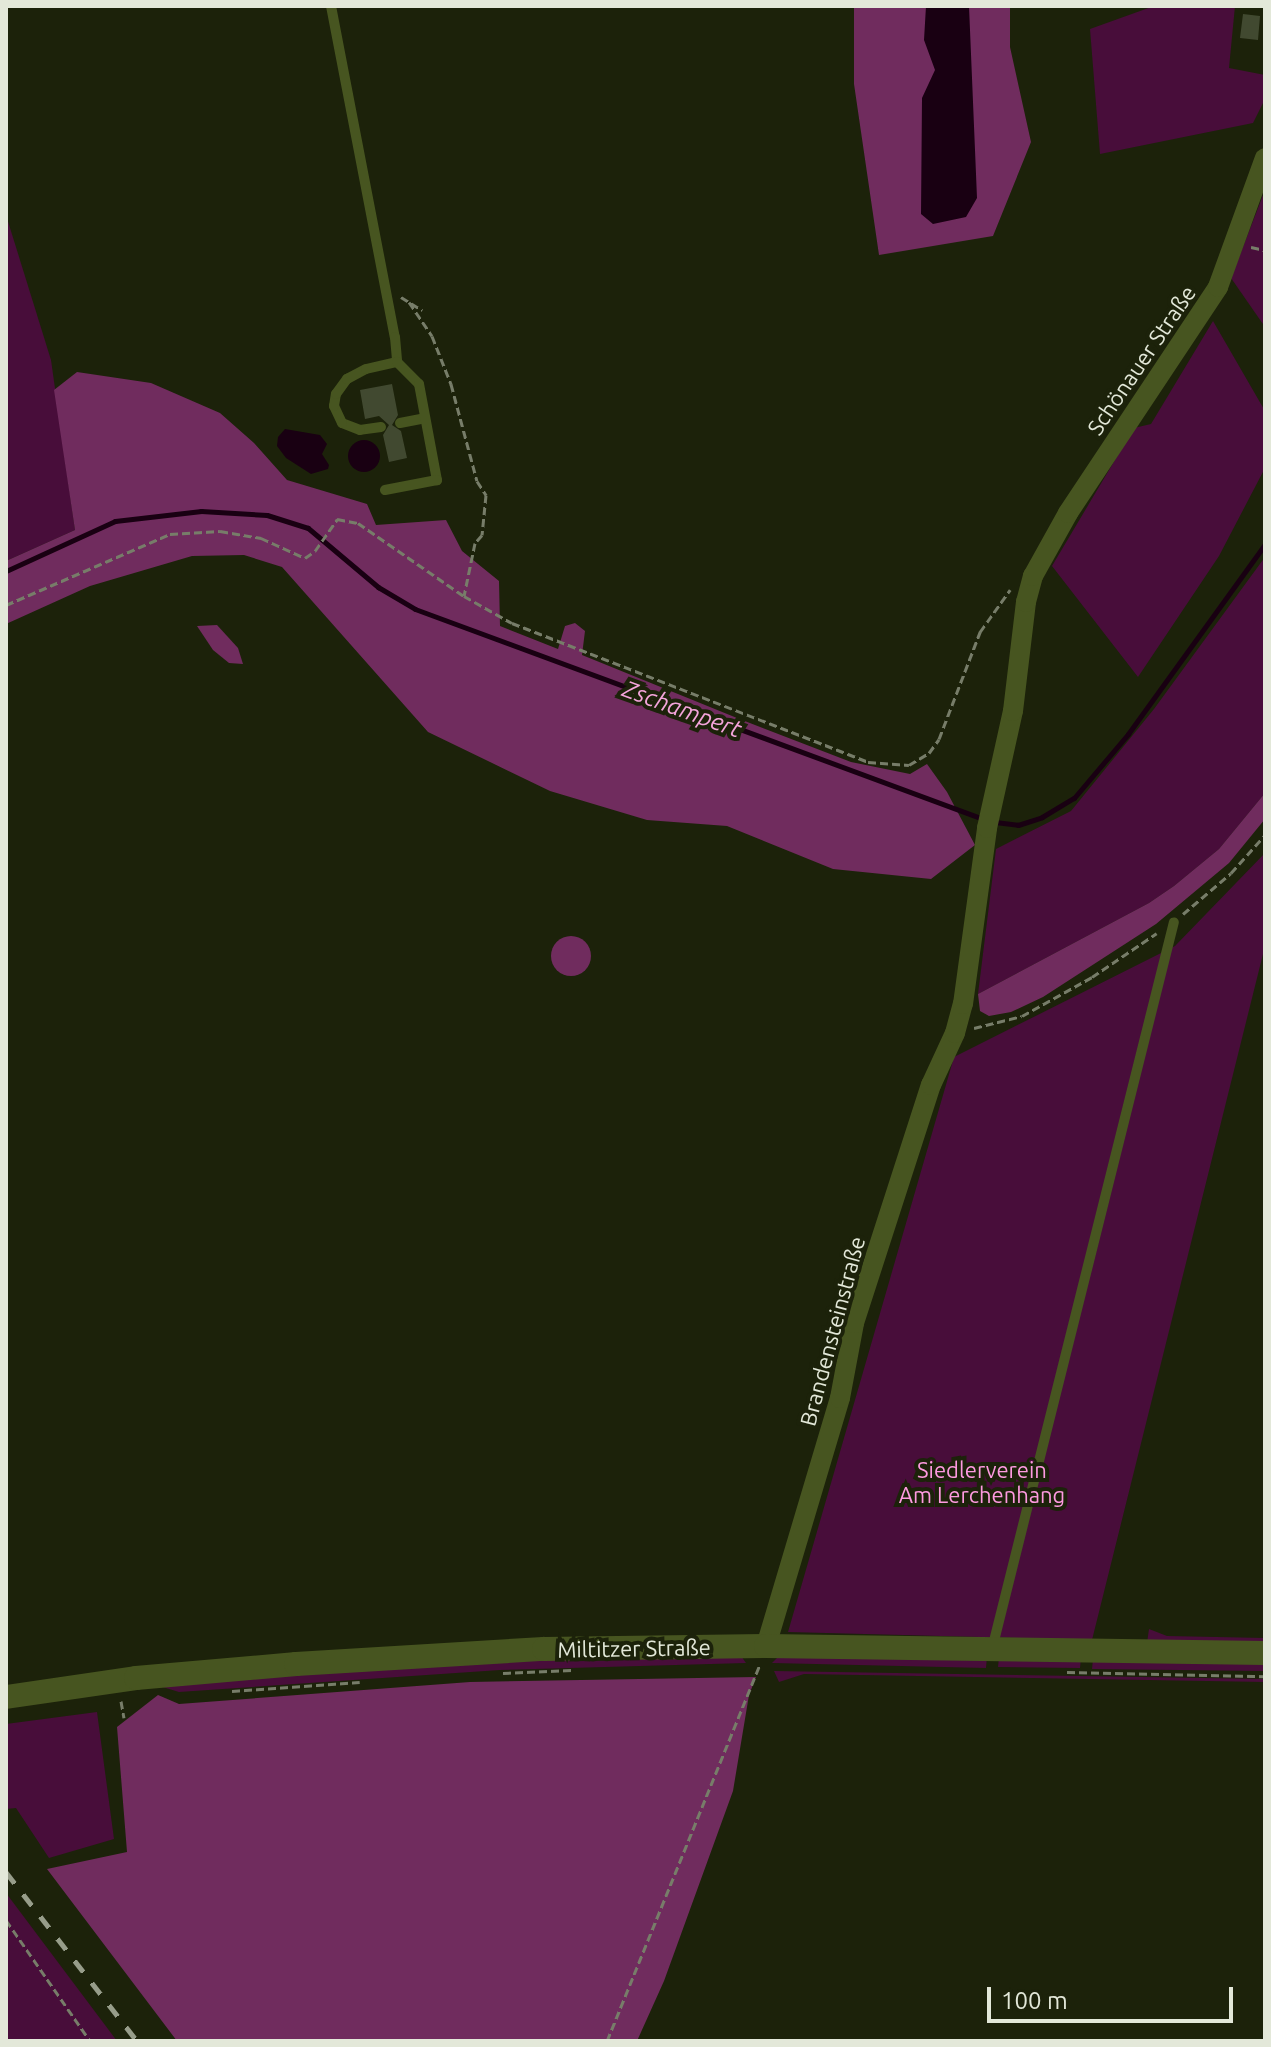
<!DOCTYPE html>
<html>
<head>
<meta charset="utf-8">
<style>
  body { margin:0 }
  #map { position:relative; width:1271px; height:2047px; overflow:hidden; background:#1c220a; font-family:Ubuntu,sans-serif }
  div>[style] { position:absolute }
  .green>* { inset:0; background:#480d3a }
  .forest>* { inset:0; background:#702c5e }
  .round { border-radius:50% }
  .water>* { inset:0; background:#190012 }
  .stream>* { height:5px; margin:-2.5px; padding:0 2.5px; transform-origin:2.5px; border-radius:2.5px; background:#190012 }
  .building>* { inset:0; background:#414930 }
  .path>* { height:3px; margin-top:-1.5px; transform-origin:0; background:repeating-linear-gradient(90deg,#777d69 0 8px,transparent 0 12px) }
  .service>* { height:10px; margin:-5px; padding:0 5px; transform-origin:5px; border-radius:5px; background:#475520 }
  .minor>* { height:20px; margin:-10px; padding:0 10px; transform-origin:10px; border-radius:10px; background:#475520 }
  .tertiary>* { height:24px; margin:-12px; padding:0 12px; transform-origin:12px; border-radius:12px; background:#475520 }
  .rail>* { height:5px; margin-top:-2.5px; transform-origin:0; background:repeating-linear-gradient(90deg,#979d8a 0 14px,transparent 0 28px) }
  span { translate:-50% -50%; white-space:nowrap; text-align:center; line-height:1.15; -webkit-text-stroke:8px #1c220a; paint-order:stroke }
  .street-label { font-size:22px; color:#e3e8d9 }
  .park-label { font-size:22px; color:#fe9ae0 }
  .water-label { font-size:24px; color:#f4a4db; font-style:italic }
  .frame { position:absolute; inset:0; border:8px solid #e3e8d9; pointer-events:none }
  .scale { position:absolute; left:987px; top:1987px; width:246px; height:36px; box-sizing:border-box; border:4px solid #e3e8d9; border-top:0; padding-left:10px; font-size:24px; line-height:28px; white-space:nowrap; color:#e3e8d9; -webkit-text-stroke:6px #1c220a; paint-order:stroke }
</style>
</head>
<body>
<div id="map">
  <div class="green">
    <i style="clip-path:polygon(1154px 6px,1235px 6px,1229px 68px,1265px 75px,1265px 99px,1253px 123px,1100px 154px,1090px 29px)"></i>
    <i style="clip-path:polygon(1265px 190px,1265px 327px,1231px 278px)"></i>
    <i style="clip-path:polygon(6px 215px,51px 360px,75px 530px,6px 561px)"></i>
    <i style="clip-path:polygon(1213px 321px,1265px 411px,1265px 468px,1219px 556px,1138px 677px,1052px 566px,1134px 428px,1151px 424px)"></i>
    <i style="clip-path:polygon(1265px 557px,1265px 793px,1219px 849px,1174px 886px,1149px 903px,978px 994px,996px 849px,1071px 811px,1154px 709px)"></i>
    <i style="clip-path:polygon(1265px 853px,1265px 946px,1092px 1640px,788px 1632px,954px 1057px,1175px 946px)"></i>
    <i style="clip-path:polygon(1149px 1629px,1167px 1636px,1265px 1638px,1265px 1645px,1147px 1643px)"></i>
    <i style="clip-path:polygon(741px 1656px,746px 1663px,500px 1670px,179px 1692px,156px 1685px,450px 1662px)"></i>
    <i style="clip-path:polygon(987px 1656px,986px 1668px,772px 1663px,777px 1658px)"></i>
    <i style="clip-path:polygon(999px 1657px,1081px 1658px,1080px 1668px,998px 1667px)"></i>
    <i style="clip-path:polygon(1093px 1659px,1265px 1662px,1265px 1671px,1092px 1669px)"></i>
    <i style="clip-path:polygon(774px 1671px,1265px 1679px,1265px 1682px,804px 1674px,779px 1682px)"></i>
    <i style="clip-path:polygon(97px 1712px,114px 1839px,49px 1858px,16px 1808px,6px 1809px,6px 1724px)"></i>
    <i style="clip-path:polygon(6px 1893px,117px 2041px,6px 2041px)"></i>
  </div>
  <div class="forest">
    <i style="clip-path:polygon(854px 6px,1010px 6px,1010px 47px,1031px 142px,993px 236px,879px 255px,854px 84px)"></i>
    <i style="clip-path:polygon(77px 372px,151px 383px,220px 413px,254px 443px,287px 480px,367px 504px,376px 525px,446px 520px,462px 551px,499px 581px,500px 626px,558px 649px,565px 626px,575px 623px,585px 631px,582px 655px,737px 718px,851px 762px,910px 774px,927px 764px,947px 792px,975px 845px,931px 879px,833px 869px,727px 826px,647px 820px,550px 791px,428px 732px,282px 567px,244px 555px,192px 556px,90px 586px,6px 624px,6px 561px,75px 530px,54px 390px)"></i>
    <i style="clip-path:polygon(217px 625px,238px 648px,243px 664px,229px 663px,213px 650px,197px 626px)"></i>
    <i style="clip-path:polygon(1265px 793px,1265px 819px,1229px 863px,1156px 924px,1043px 997px,1011px 1012px,989px 1016px,980px 1011px,978px 994px,1149px 903px,1174px 886px,1219px 849px)"></i>
    <i class="round" style="left:551px;top:936px;width:40px;height:40px"></i>
    <i style="clip-path:polygon(756px 1677px,749px 1695px,733px 1791px,664px 1981px,637px 2041px,177px 2041px,47px 1869px,127px 1852px,117px 1727px,158px 1695px,179px 1704px,470px 1682px)"></i>
  </div>
  <div class="water">
    <i style="clip-path:polygon(926px 6px,969px 6px,977px 198px,966px 217px,933px 224px,921px 214px,922px 98px,935px 70px,924px 40px)"></i>
    <i style="clip-path:polygon(285px 429px,320px 435px,327px 444px,322px 454px,329px 465px,328px 469px,311px 474px,286px 458px,277px 446px,278px 437px)"></i>
    <i class="round" style="left:348px;top:440px;width:32px;height:32px"></i>
  </div>
  <div class="stream">
    <i style="left:6px;top:571px;width:120px;rotate:-24.6deg"></i>
    <i style="left:115px;top:521px;width:87px;rotate:-6.6deg"></i>
    <i style="left:201px;top:511px;width:66px;rotate:3.5deg"></i>
    <i style="left:267px;top:515px;width:43px;rotate:17.6deg"></i>
    <i style="left:308px;top:528px;width:92px;rotate:40.1deg"></i>
    <i style="left:378px;top:587px;width:43px;rotate:30.7deg"></i>
    <i style="left:415px;top:609px;width:609px;rotate:20.28deg"></i>
    <i style="left:995px;top:822px;width:23px;rotate:7deg"></i>
    <i style="left:1018px;top:825px;width:25px;rotate:-18deg"></i>
    <i style="left:1042px;top:817px;width:37px;rotate:-31deg"></i>
    <i style="left:1074px;top:798px;width:84px;rotate:-49.8deg"></i>
    <i style="left:1128px;top:734px;width:234px;rotate:-54.2deg"></i>
  </div>
  <div class="building">
    <i style="clip-path:polygon(1243px 14px,1260px 16px,1258px 40px,1240px 38px)"></i>
    <i style="clip-path:polygon(392px 384px,398px 415px,392px 425px,401px 431px,407px 458px,389px 462px,383px 435px,389px 425px,379px 416px,365px 419px,360px 390px)"></i>
  </div>
  <div class="path">
    <i style="left:1251px;top:247px;width:14px;rotate:12deg"></i>
    <i style="left:401px;top:297px;width:25px;rotate:32deg"></i>
    <i style="left:409px;top:302px;width:41px;rotate:55.9deg"></i>
    <i style="left:432px;top:336px;width:52px;rotate:68.4deg"></i>
    <i style="left:451px;top:384px;width:100px;rotate:75deg"></i>
    <i style="left:477px;top:481px;width:17px;rotate:57deg"></i>
    <i style="left:486px;top:495px;width:40px;rotate:95.7deg"></i>
    <i style="left:482px;top:535px;width:11px;rotate:131deg"></i>
    <i style="left:475px;top:543px;width:54px;rotate:101.7deg"></i>
    <i style="left:6px;top:605px;width:179px;rotate:-23.4deg"></i>
    <i style="left:170px;top:534px;width:50px;rotate:-3.4deg"></i>
    <i style="left:220px;top:531px;width:42px;rotate:9.7deg"></i>
    <i style="left:261px;top:538px;width:48px;rotate:24.4deg"></i>
    <i style="left:305px;top:558px;width:12px;rotate:-35deg"></i>
    <i style="left:315px;top:551px;width:39px;rotate:-55deg"></i>
    <i style="left:337px;top:519px;width:21px;rotate:11deg"></i>
    <i style="left:358px;top:523px;width:129px;rotate:34.6deg"></i>
    <i style="left:464px;top:596px;width:55px;rotate:29.4deg"></i>
    <i style="left:512px;top:623px;width:382px;rotate:21.3deg"></i>
    <i style="left:868px;top:762px;width:41px;rotate:4.2deg"></i>
    <i style="left:909px;top:765px;width:23px;rotate:-31deg"></i>
    <i style="left:929px;top:753px;width:17px;rotate:-54deg"></i>
    <i style="left:939px;top:739px;width:115px;rotate:-69deg"></i>
    <i style="left:980px;top:632px;width:52px;rotate:-54.5deg"></i>
    <i style="left:1183px;top:914px;width:63px;rotate:-40.5deg"></i>
    <i style="left:1231px;top:873px;width:51px;rotate:-48.2deg"></i>
    <i style="left:974px;top:1028px;width:49px;rotate:-14deg"></i>
    <i style="left:1022px;top:1016px;width:80px;rotate:-29.1deg"></i>
    <i style="left:1092px;top:977px;width:78px;rotate:-34.1deg"></i>
    <i style="left:1067px;top:1672px;width:198px;rotate:1.2deg"></i>
    <i style="left:503px;top:1673px;width:69px;rotate:-2.5deg"></i>
    <i style="left:232px;top:1691px;width:128px;rotate:-4deg"></i>
    <i style="left:121px;top:1701px;width:17px;rotate:80deg"></i>
    <i style="left:6px;top:1920px;width:147px;rotate:55.2deg"></i>
    <i style="left:607px;top:2041px;width:405px;rotate:-67.9deg"></i>
  </div>
  <div class="service">
    <i style="left:331px;top:6px;width:337px;rotate:79.1deg"></i>
    <i style="left:395px;top:337px;width:25px;rotate:85deg"></i>
    <i style="left:400px;top:423px;width:25px;rotate:-11deg"></i>
    <i style="left:381px;top:427px;width:21px;rotate:172deg"></i>
    <i style="left:360px;top:430px;width:19px;rotate:-159deg"></i>
    <i style="left:342px;top:423px;width:19px;rotate:-115deg"></i>
    <i style="left:334px;top:406px;width:12px;rotate:-81deg"></i>
    <i style="left:336px;top:394px;width:19px;rotate:-54deg"></i>
    <i style="left:347px;top:379px;width:21px;rotate:-28deg"></i>
    <i style="left:366px;top:369px;width:32px;rotate:-13deg"></i>
    <i style="left:397px;top:362px;width:31px;rotate:45deg"></i>
    <i style="left:419px;top:384px;width:98px;rotate:79.4deg"></i>
    <i style="left:437px;top:480px;width:53px;rotate:169.1deg"></i>
    <i style="left:992px;top:1649px;width:749px;rotate:-75.95deg"></i>
  </div>
  <div class="minor">
    <i style="left:766px;top:1646px;width:259px;rotate:-73.4deg"></i>
    <i style="left:840px;top:1398px;width:76px;rotate:-79.4deg"></i>
    <i style="left:854px;top:1323px;width:250px;rotate:-72.1deg"></i>
    <i style="left:931px;top:1085px;width:57px;rotate:-65.2deg"></i>
    <i style="left:955px;top:1033px;width:30px;rotate:-75deg"></i>
    <i style="left:963px;top:1004px;width:178px;rotate:-82.2deg"></i>
    <i style="left:987px;top:828px;width:120px;rotate:-77.5deg"></i>
    <i style="left:1013px;top:711px;width:110px;rotate:-83.2deg"></i>
    <i style="left:1026px;top:602px;width:27px;rotate:-75deg"></i>
    <i style="left:1033px;top:576px;width:72px;rotate:-60.9deg"></i>
    <i style="left:1068px;top:513px;width:271px;rotate:-56.4deg"></i>
    <i style="left:1218px;top:287px;width:137px;rotate:-70deg"></i>
  </div>
  <div class="tertiary">
    <i style="left:6px;top:1697px;width:131px;rotate:-8.3deg"></i>
    <i style="left:136px;top:1678px;width:161px;rotate:-5deg"></i>
    <i style="left:296px;top:1664px;width:248px;rotate:-3.5deg"></i>
    <i style="left:544px;top:1649px;width:222px;rotate:-0.8deg"></i>
    <i style="left:766px;top:1646px;width:499px;rotate:0.8deg"></i>
  </div>
  <div class="rail">
    <i style="left:6px;top:1872px;width:214px;rotate:52.2deg"></i>
  </div>
  <div class="street-label">
    <span style="left:1141px;top:360px;rotate:-56deg">Schönauer Straße</span>
    <span style="left:832px;top:1331px;rotate:-75deg">Brandensteinstraße</span>
    <span style="left:634px;top:1648px;rotate:-1deg">Miltitzer Straße</span>
  </div>
  <div class="park-label">
    <span style="left:982px;top:1482px">Siedlerverein<br>Am Lerchenhang</span>
  </div>
  <div class="water-label">
    <span style="left:682px;top:709px;rotate:20deg">Zschampert</span>
  </div>
  <div class="frame"></div>
  <div class="scale">100 m</div>
</div>
</body>
</html>
